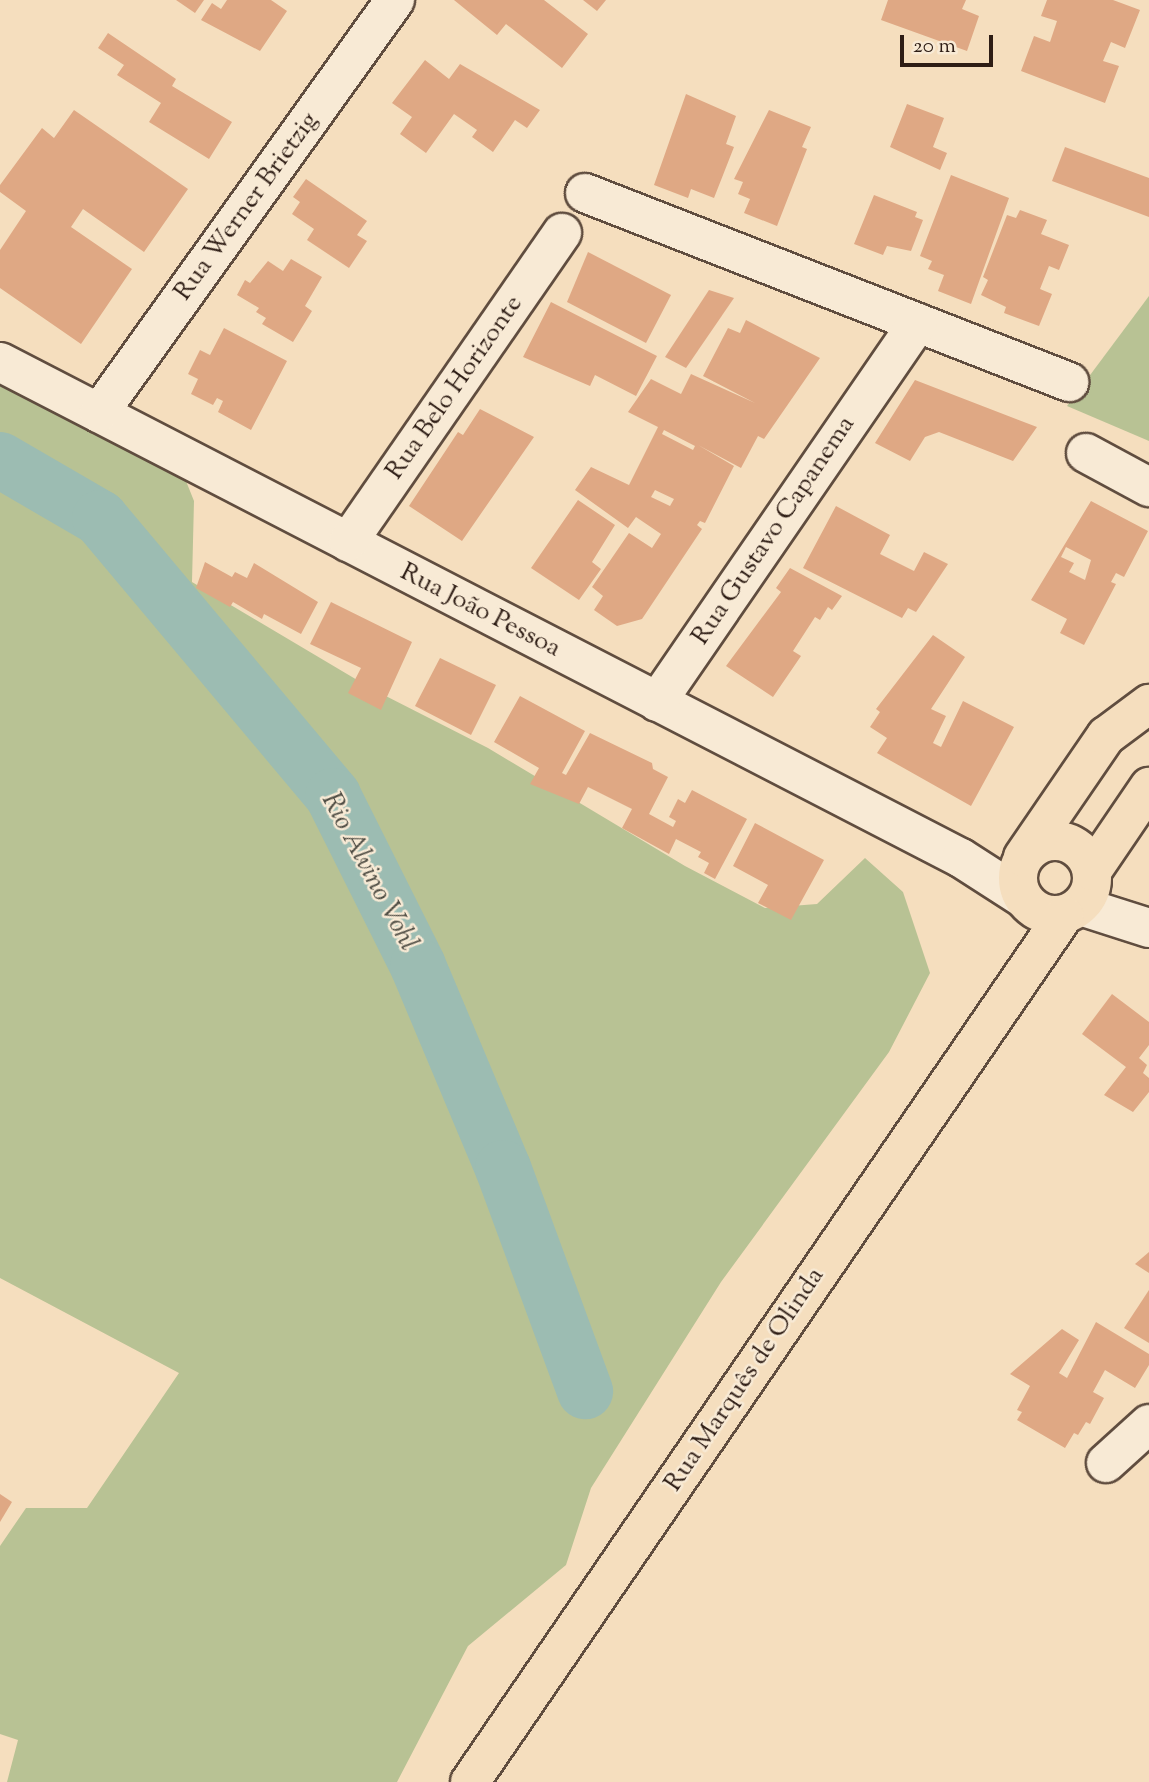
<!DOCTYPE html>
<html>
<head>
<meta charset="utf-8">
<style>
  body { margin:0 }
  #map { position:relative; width:1149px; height:1782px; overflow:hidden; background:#f5debe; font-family:"Sorts Mill Goudy",serif }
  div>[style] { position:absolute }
  .green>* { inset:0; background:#b8c294 }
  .river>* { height:56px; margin:-28px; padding:0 28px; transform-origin:28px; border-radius:28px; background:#9cbcb2 }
  .building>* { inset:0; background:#dfa884 }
  .roads { filter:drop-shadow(2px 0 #604d3f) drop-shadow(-2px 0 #604d3f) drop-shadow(0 2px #604d3f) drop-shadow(0 -2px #604d3f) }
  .minor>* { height:38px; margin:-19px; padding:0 19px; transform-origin:19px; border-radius:19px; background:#f8ead5 }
  .major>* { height:38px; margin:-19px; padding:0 19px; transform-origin:19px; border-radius:19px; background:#f5debe }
  .major>.ring { margin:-19px; padding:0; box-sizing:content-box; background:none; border:38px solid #f5debe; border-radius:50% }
  span { translate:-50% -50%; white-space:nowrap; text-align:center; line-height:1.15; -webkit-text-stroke:5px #f8ead5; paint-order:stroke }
  .street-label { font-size:26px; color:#2e1d15 }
  .water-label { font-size:28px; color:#4f4d44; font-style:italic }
  .scale { position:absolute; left:900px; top:35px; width:93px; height:32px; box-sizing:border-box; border:4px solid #2e1d15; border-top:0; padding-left:9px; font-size:21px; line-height:24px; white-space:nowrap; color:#2e1d15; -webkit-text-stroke:5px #f8ead5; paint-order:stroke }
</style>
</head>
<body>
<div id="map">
  <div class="green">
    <i style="clip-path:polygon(1149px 296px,1149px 441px,1067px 406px)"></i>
    <i style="clip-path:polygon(0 381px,182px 471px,194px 501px,192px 582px,374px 690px,488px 748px,685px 866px,765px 908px,817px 904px,865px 858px,903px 892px,930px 973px,889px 1052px,721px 1282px,591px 1488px,566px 1565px,468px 1646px,397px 1782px,7px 1782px,18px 1740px,0 1734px,0 1546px,26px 1508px,87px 1508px,179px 1373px,0 1278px)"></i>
  </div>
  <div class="river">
    <i style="left:0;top:460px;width:116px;rotate:30.1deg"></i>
    <i style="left:100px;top:518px;width:363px;rotate:50deg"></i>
    <i style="left:333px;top:796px;width:190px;rotate:63.4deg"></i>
    <i style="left:418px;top:966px;width:219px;rotate:67.2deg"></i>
    <i style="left:503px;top:1168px;width:238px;rotate:69.8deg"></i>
  </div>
  <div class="building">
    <i style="clip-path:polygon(176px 0,204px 0,195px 13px)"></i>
    <i style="clip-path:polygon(227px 0,271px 0,287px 11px,260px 51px,201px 20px,212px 3px,221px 9px)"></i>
    <i style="clip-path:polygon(454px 0,544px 0,588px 34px,562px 68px,506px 24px,497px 35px)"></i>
    <i style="clip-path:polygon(583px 0,606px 0,597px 11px)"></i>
    <i style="clip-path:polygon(888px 0,966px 0,962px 9px,979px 16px,967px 51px,881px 20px)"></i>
    <i style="clip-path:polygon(1047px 0,1113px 0,1140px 10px,1125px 48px,1111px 42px,1103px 61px,1119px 66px,1105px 103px,1021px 71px,1034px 36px,1050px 42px,1057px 21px,1041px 16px)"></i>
    <i style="clip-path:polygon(108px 33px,176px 79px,172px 86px,232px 122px,209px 159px,149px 122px,161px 103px,117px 75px,124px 65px,98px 48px)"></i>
    <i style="clip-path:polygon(425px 60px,449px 79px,460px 64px,540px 110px,527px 128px,515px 120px,493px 152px,472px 137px,477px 130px,454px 114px,426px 153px,400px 134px,412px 117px,392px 103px)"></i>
    <i style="clip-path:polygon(686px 94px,736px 116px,726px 144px,734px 147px,714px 198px,691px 189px,688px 198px,654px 185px)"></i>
    <i style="clip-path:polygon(907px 104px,944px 118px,933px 147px,947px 153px,940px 170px,890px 147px)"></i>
    <i style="clip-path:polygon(74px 110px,188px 189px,144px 252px,83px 209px,71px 227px,132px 269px,81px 344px,0 288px,0 250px,26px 211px,0 192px,0 185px,42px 128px,54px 138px)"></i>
    <i style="clip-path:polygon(769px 110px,811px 127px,802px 147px,807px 149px,777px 226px,744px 213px,750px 199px,738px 194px,743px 182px,734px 179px)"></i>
    <i style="clip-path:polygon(1065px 147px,1149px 178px,1149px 217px,1052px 181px)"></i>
    <i style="clip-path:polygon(951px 175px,1009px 198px,971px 304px,938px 291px,944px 275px,928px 269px,932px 261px,920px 256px)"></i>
    <i style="clip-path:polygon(306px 179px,367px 221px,357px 235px,367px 241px,349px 268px,307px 240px,314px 229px,292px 214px,300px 202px,293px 197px)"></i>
    <i style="clip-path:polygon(874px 195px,917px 212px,915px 217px,923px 220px,911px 251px,887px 246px,883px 255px,854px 244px)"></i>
    <i style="clip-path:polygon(1020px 210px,1047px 220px,1041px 234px,1069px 245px,1059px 270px,1049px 266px,1040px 289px,1052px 294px,1039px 326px,1004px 313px,1006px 307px,981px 295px,988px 280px,983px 277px,1007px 215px,1016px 218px)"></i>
    <i style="clip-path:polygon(588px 252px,671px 295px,646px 343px,567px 302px)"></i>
    <i style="clip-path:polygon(291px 259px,322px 277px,305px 306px,312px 311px,293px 342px,262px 324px,266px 318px,256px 312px,259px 308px,237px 295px,245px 280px,250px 283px,268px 261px,283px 271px)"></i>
    <i style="clip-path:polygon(709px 290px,734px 298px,686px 368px,665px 357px)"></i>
    <i style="clip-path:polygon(551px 302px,657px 356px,636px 396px,595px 375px,590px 386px,523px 357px)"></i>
    <i style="clip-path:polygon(evenodd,746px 320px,820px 358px,764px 439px,758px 436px,741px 468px,698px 445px,734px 466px,705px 523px,700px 521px,697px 525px,702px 529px,642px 619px,617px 626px,594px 610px,603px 596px,592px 587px,629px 533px,652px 548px,661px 534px,636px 517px,628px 528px,575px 490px,591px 467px,629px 485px,658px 427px,628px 412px,651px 379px,681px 394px,691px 374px,755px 403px,703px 376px,728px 328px,740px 333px,746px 320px,664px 430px,695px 446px,693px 450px,662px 434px,664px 430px,746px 320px,655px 490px,674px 499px,670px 506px,651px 497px,655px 490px)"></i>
    <i style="clip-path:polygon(224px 328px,287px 361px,251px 430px,218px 412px,223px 401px,217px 398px,213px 405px,191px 394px,198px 379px,188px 374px,200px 350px,210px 355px)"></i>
    <i style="clip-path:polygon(915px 380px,1037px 427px,1013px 461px,939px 432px,925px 437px,910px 461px,875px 443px)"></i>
    <i style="clip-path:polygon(480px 409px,534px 437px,462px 541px,409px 506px,458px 432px,463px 435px)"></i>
    <i style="clip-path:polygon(578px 500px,615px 525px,592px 562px,601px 569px,579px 600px,531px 568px)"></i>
    <i style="clip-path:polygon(evenodd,1091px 501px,1148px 531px,1124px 577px,1116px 573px,1111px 582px,1116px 584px,1084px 645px,1060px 633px,1067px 619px,1031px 600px,1091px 501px,1066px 547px,1091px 560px,1085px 580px,1069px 572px,1074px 563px,1061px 557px,1066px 547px)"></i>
    <i style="clip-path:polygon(836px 506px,890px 535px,880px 554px,914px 571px,924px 552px,948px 564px,916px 612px,908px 608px,902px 618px,803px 568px)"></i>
    <i style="clip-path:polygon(205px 562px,232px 577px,235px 572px,247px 578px,254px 563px,318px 602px,301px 634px,264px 614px,262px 619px,233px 602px,230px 607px,196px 588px)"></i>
    <i style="clip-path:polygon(790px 568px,842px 596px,832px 610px,828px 607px,820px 620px,815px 617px,793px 651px,801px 656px,773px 697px,726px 666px,781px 592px,776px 588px)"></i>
    <i style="clip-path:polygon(331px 602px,412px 642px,381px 710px,348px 693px,361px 668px,310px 644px)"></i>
    <i style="clip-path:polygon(933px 635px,965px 657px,931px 709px,946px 716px,933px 743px,941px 747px,963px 701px,1014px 727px,971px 806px,877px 753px,887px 738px,870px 727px,880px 712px,876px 709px)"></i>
    <i style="clip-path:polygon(440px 658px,496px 685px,471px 735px,415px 706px)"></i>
    <i style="clip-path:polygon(520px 696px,585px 731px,562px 773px,566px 775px,590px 733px,652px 763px,653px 769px,668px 777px,649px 814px,673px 827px,676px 821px,669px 817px,678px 799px,685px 803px,692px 790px,747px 819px,715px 879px,704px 873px,709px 863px,698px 857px,701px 852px,676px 839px,669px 854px,622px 828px,632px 809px,588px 787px,579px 804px,530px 784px,539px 768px,494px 742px)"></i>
    <i style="clip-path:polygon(755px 823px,824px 860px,791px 920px,758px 903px,768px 885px,733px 866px)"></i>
    <i style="clip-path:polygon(1112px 994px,1149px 1022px,1149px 1045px,1139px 1058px,1147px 1065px,1143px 1073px,1149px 1078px,1149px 1092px,1133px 1112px,1104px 1095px,1126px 1067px,1082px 1034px)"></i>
    <i style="clip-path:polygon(1149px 1252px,1149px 1273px,1135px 1264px)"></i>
    <i style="clip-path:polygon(1149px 1290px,1149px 1343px,1124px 1328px)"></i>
    <i style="clip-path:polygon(1096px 1322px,1149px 1354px,1149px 1365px,1135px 1388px,1105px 1370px,1093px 1392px,1104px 1398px,1090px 1424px,1086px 1422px,1078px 1435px,1074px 1433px,1065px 1448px,1017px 1420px,1022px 1412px,1017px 1410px,1030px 1386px,1010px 1374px,1062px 1329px,1079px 1340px,1059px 1373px,1067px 1378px)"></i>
    <i style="clip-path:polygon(0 1494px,12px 1502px,0 1522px)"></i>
  </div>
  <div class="roads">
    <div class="minor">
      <i style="left:585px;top:193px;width:520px;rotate:21.33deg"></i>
      <i style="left:0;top:362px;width:1081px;rotate:27.3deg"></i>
      <i style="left:961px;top:858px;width:74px;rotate:32.8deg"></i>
      <i style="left:99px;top:413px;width:508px;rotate:-54.37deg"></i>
      <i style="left:1086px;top:453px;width:72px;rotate:28.4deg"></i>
      <i style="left:348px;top:542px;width:376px;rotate:-55.3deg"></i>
      <i style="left:657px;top:702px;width:460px;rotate:-55.5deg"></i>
      <i style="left:1080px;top:906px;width:72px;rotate:17.7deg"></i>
      <i style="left:1106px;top:1463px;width:58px;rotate:-42.2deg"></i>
    </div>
    <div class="major">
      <i class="ring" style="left:1018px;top:841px;width:36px;height:36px"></i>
      <i style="left:1023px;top:857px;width:147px;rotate:-55.6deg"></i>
      <i style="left:1106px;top:736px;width:54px;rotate:-36.7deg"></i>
      <i style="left:1092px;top:871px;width:102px;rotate:-55.8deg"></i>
      <i style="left:470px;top:1782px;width:1051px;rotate:-55.58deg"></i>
    </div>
  </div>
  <div class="street-label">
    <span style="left:247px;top:207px;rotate:-54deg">Rua Werner Brietzig</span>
    <span style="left:455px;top:388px;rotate:-55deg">Rua Belo Horizonte</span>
    <span style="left:774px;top:531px;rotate:-56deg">Rua Gustavo Capanema</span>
    <span style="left:480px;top:611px;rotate:27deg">Rua João Pessoa</span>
    <span style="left:745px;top:1380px;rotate:-56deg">Rua Marquês de Olinda</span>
  </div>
  <div class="water-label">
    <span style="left:369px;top:872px;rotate:62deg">Rio Alvino Vohl</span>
  </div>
  <div class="scale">20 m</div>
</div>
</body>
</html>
